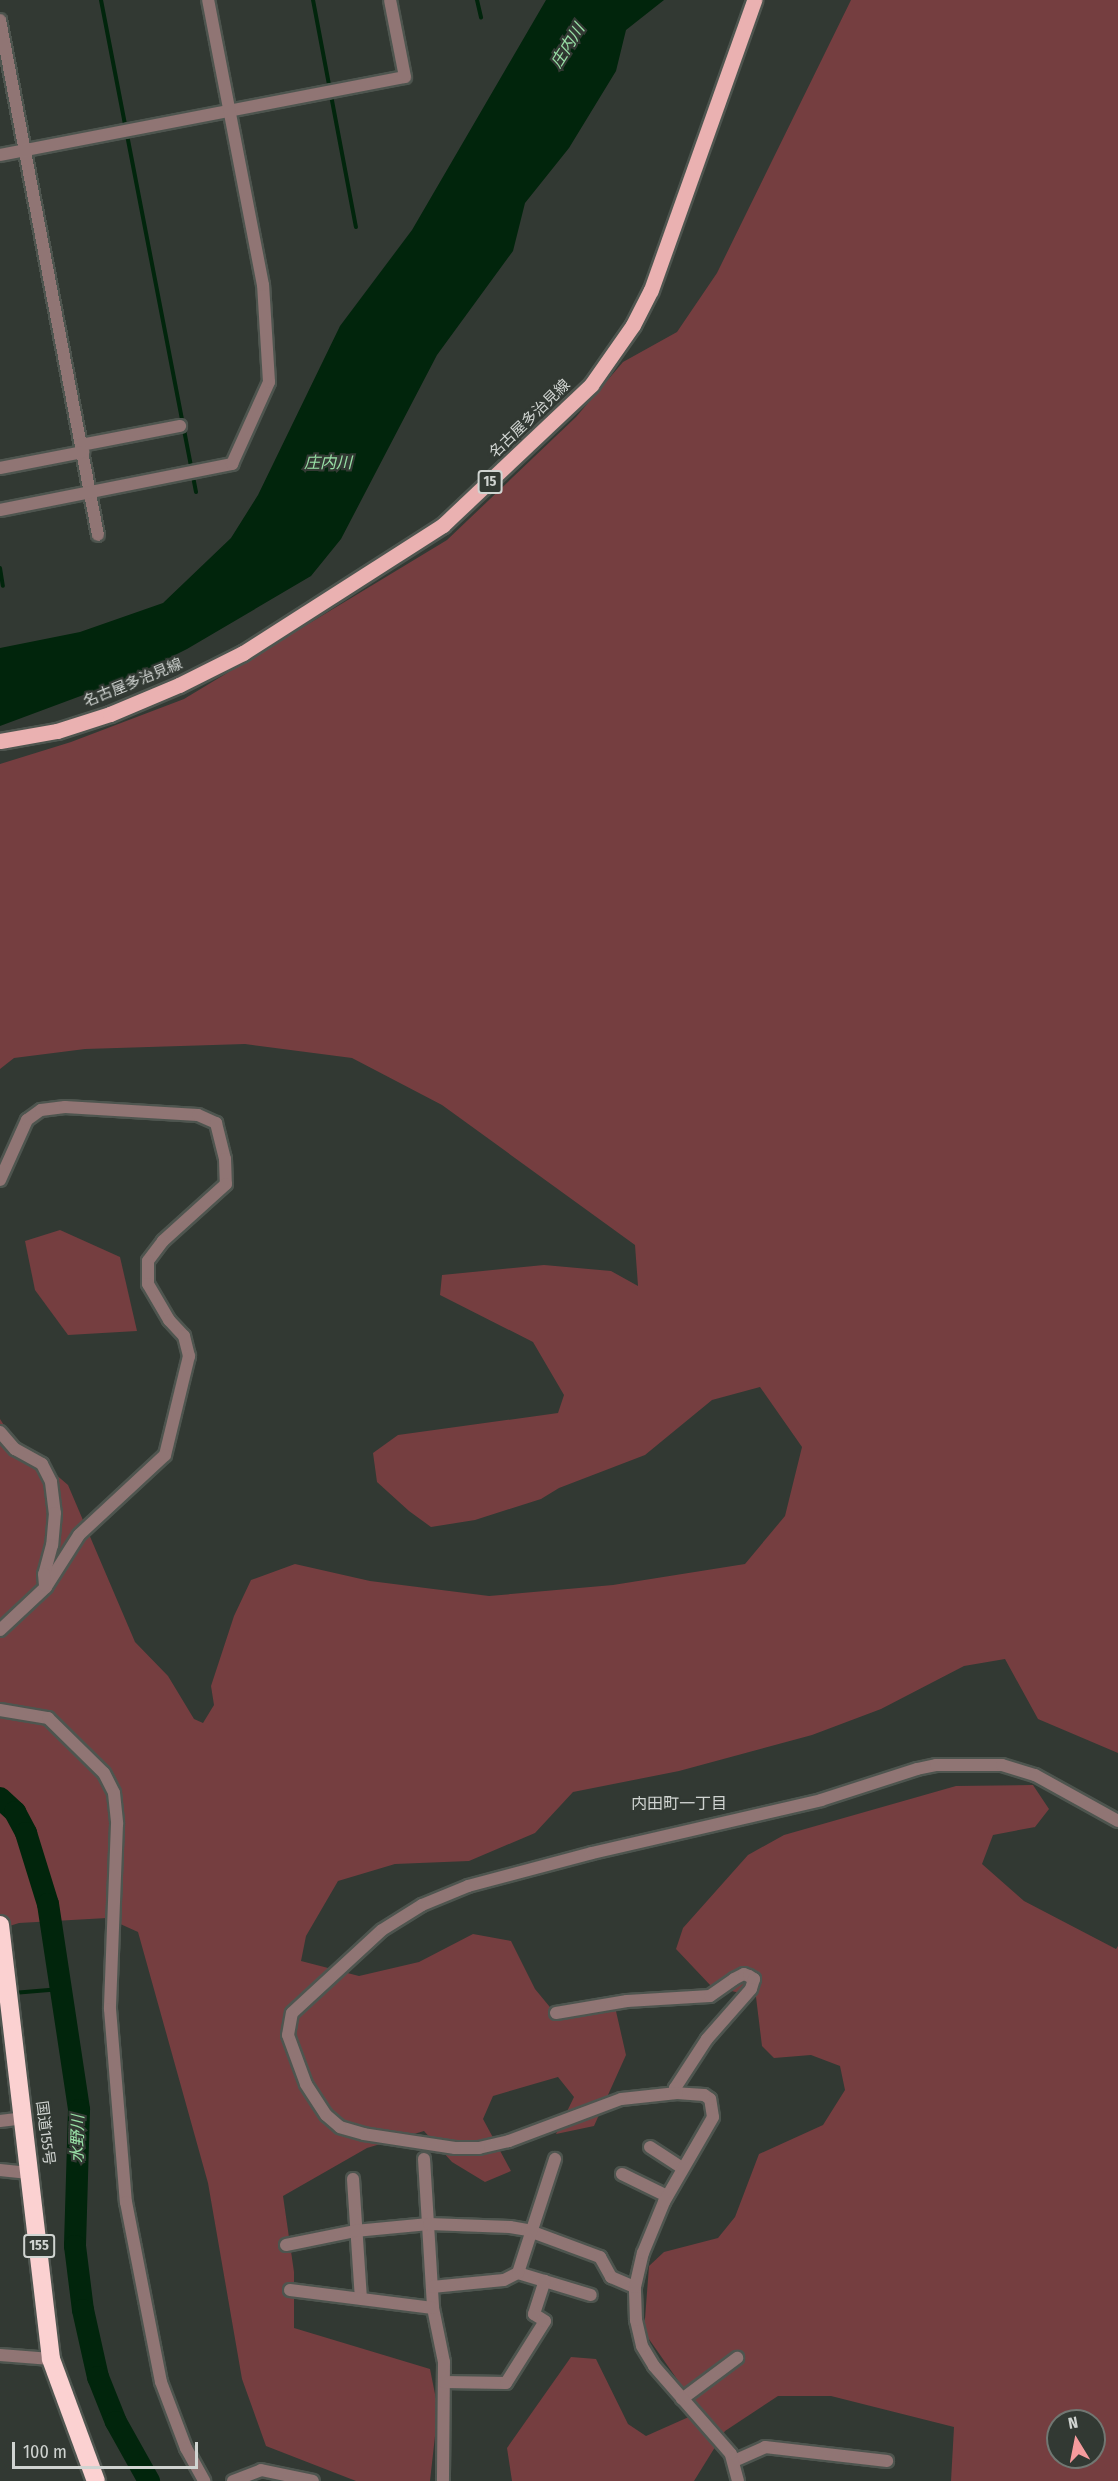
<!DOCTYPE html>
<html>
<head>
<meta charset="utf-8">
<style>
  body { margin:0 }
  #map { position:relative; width:1118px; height:2481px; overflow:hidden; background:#323933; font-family:"Fira Sans Condensed","Noto Sans JP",sans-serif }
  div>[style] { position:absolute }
  .green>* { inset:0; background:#753e40 }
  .water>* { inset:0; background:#01250c }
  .stream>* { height:4px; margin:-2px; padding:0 2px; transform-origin:2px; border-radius:2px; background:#01250c }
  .river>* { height:22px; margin:-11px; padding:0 11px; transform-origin:11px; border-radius:11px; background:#01250c }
  .roads { filter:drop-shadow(2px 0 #4e554f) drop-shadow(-2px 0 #4e554f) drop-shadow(0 2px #4e554f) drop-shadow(0 -2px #4e554f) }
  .street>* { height:12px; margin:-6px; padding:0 6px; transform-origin:6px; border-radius:6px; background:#907574 }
  .primary>* { height:15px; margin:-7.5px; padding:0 7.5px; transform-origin:7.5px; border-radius:7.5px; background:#eab1b1 }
  .highway>* { height:18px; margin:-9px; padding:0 9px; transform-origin:9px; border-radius:9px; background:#fbd1d1 }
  span { translate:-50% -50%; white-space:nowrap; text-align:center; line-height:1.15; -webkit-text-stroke:4.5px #323933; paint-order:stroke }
  .shield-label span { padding:2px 4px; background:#323933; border:2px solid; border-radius:4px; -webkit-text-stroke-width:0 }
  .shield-label { font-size:14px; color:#d0d4d1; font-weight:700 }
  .street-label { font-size:15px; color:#d0d4d1 }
  .water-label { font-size:16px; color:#99e1a7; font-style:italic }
  .neighbourhood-label { font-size:16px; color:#d0d4d1 }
  .north { position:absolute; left:1046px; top:2409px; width:60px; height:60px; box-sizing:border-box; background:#323933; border:2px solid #717772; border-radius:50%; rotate:350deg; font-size:16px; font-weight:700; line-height:24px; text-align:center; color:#d0d4d1 }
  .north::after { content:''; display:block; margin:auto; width:21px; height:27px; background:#f59b9d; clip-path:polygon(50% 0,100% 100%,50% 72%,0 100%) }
  .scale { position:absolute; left:12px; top:2442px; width:186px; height:27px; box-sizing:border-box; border:3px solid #d0d4d1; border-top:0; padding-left:8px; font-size:18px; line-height:21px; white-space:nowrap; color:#d0d4d1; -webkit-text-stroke:4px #323933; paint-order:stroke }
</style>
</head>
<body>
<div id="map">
  <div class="green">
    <i style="clip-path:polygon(851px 0,1118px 0,1118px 1753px,1038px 1719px,1005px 1659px,964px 1666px,881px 1709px,812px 1735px,679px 1771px,573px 1792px,535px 1833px,469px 1861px,395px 1864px,338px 1881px,306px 1936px,301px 1961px,359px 1976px,419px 1962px,473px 1934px,511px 1941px,535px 1989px,554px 2012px,613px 1998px,626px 2055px,594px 2126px,556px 2134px,574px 2097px,558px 2077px,493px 2096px,483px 2119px,511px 2171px,485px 2182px,452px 2162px,424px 2131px,367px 2148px,283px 2196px,294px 2272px,294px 2328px,430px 2369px,438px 2409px,430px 2481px,356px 2481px,266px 2446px,242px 2379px,208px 2183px,138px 1932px,107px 1918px,19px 1923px,0 1929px,0 1419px,11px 1436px,68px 1485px,135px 1642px,168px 1676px,194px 1719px,203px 1723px,214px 1705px,211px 1686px,234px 1616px,251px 1580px,295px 1564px,370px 1581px,489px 1596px,613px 1585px,745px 1564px,785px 1516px,802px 1447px,760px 1387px,712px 1400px,645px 1455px,559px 1488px,541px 1499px,475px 1520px,431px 1527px,409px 1511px,377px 1482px,373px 1453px,398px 1435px,558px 1413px,564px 1395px,533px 1342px,440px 1295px,442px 1275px,544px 1265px,611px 1271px,638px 1286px,635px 1245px,442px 1105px,352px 1058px,245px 1044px,85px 1049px,14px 1058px,0 1069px,0 764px,71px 742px,184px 699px,447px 540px,576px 417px,623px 362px,677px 332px,717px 273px)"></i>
    <i style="clip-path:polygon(60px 1230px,120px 1257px,137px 1331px,68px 1335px,35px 1290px,25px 1241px)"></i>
    <i style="clip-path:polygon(evenodd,1033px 1785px,1049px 1809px,1035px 1827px,993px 1835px,982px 1864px,1024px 1901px,1116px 1949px,1118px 1946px,1118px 2481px,951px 2481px,954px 2427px,831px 2396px,778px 2396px,725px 2431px,694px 2481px,512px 2481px,507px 2448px,571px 2357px,596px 2359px,628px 2424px,646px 2436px,700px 2412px,644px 2332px,649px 2266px,664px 2252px,718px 2238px,735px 2217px,759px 2154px,823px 2125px,845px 2090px,840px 2066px,811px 2055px,774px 2058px,762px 2046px,756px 1997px,711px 1986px,676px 1949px,683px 1928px,748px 1855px,784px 1835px,956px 1786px,1033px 1785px,1058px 2421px,1094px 2421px,1094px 2457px,1058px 2457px,1058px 2421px)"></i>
  </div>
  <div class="water">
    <i style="clip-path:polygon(546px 0,664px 0,626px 30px,616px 71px,569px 148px,525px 203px,513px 251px,437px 355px,341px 539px,311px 576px,187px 649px,129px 678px,0 726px,0 648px,80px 632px,163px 603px,231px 538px,258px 495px,340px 326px,412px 230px)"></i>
  </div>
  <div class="stream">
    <i style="left:101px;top:0;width:501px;rotate:79.07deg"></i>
    <i style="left:313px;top:0;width:231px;rotate:79.3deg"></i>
    <i style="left:477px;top:0;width:18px;rotate:77deg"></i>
    <i style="left:0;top:568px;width:18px;rotate:81deg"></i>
    <i style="left:13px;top:1993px;width:48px;rotate:-4.8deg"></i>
  </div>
  <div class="river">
    <i style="left:0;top:1798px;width:21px;rotate:43deg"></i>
    <i style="left:15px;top:1812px;width:24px;rotate:62deg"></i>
    <i style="left:26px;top:1833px;width:74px;rotate:72.8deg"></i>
    <i style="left:48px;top:1904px;width:208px;rotate:81.4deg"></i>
    <i style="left:79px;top:2110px;width:136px;rotate:91.7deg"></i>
    <i style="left:75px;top:2246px;width:64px;rotate:82.9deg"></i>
    <i style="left:83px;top:2310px;width:69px;rotate:77.4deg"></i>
    <i style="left:98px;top:2377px;width:48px;rotate:68.2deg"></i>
    <i style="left:116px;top:2422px;width:68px;rotate:60.8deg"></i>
  </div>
  <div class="roads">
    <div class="street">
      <i style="left:0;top:20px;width:524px;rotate:79.23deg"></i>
      <i style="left:0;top:155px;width:412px;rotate:-10.9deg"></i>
      <i style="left:405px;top:77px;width:78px;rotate:-101deg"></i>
      <i style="left:81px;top:445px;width:101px;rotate:-10.9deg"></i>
      <i style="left:0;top:468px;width:85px;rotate:-10.9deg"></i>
      <i style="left:0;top:510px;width:237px;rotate:-11.2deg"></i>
      <i style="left:232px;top:464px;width:90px;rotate:-65.7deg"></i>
      <i style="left:269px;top:382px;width:97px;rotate:-93.5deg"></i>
      <i style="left:263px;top:285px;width:290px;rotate:-100.9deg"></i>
      <i style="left:0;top:1180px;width:66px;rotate:-65.8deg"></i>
      <i style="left:27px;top:1120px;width:17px;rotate:-36deg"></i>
      <i style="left:41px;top:1110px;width:24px;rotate:-7deg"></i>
      <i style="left:65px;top:1107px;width:133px;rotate:3.4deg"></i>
      <i style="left:198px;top:1115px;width:20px;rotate:24deg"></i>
      <i style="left:216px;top:1123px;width:37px;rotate:76deg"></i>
      <i style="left:225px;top:1159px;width:25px;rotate:88deg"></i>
      <i style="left:226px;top:1184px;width:85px;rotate:137.9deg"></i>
      <i style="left:163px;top:1241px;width:25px;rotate:127deg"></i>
      <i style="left:148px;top:1261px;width:23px;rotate:90deg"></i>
      <i style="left:148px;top:1284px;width:42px;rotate:59.7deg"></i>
      <i style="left:169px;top:1320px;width:22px;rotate:47deg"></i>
      <i style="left:184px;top:1336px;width:21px;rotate:76deg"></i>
      <i style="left:189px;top:1356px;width:102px;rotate:103.6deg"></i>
      <i style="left:165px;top:1455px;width:117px;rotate:137.1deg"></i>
      <i style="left:79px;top:1535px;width:62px;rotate:122.4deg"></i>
      <i style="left:46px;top:1587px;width:63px;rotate:136.9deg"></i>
      <i style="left:0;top:1432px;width:23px;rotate:49deg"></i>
      <i style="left:15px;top:1449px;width:31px;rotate:29deg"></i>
      <i style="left:42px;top:1464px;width:20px;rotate:63deg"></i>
      <i style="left:51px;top:1482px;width:31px;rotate:83deg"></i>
      <i style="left:55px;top:1513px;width:32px;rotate:95deg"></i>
      <i style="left:52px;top:1545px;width:30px;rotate:105deg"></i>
      <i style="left:44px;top:1574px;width:12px;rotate:85deg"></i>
      <i style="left:0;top:1710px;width:49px;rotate:9.5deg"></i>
      <i style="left:48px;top:1718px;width:78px;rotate:44.5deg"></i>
      <i style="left:104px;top:1773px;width:22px;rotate:63deg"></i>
      <i style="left:114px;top:1793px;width:31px;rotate:84deg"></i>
      <i style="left:117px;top:1824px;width:185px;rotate:92.2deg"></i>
      <i style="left:110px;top:2009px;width:194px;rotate:85.3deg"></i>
      <i style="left:126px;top:2202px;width:183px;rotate:79deg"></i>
      <i style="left:161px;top:2382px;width:71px;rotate:69.3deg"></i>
      <i style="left:186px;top:2448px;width:38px;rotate:61deg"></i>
      <i style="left:556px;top:2013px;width:72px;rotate:-9.6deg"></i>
      <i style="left:627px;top:2001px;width:83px;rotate:-3.4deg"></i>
      <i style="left:710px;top:1996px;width:29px;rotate:-35deg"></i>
      <i style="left:734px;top:1979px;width:11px;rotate:-27deg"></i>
      <i style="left:744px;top:1974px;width:5px;rotate:22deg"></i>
      <i style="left:749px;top:1976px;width:6px;rotate:31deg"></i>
      <i style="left:754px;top:1979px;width:10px;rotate:107deg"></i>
      <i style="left:751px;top:1989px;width:67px;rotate:131.3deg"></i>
      <i style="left:707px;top:2039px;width:59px;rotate:123.1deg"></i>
      <i style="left:675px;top:2088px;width:5px;rotate:68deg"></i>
      <i style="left:0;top:2121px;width:25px;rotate:-7deg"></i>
      <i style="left:650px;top:2147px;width:38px;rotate:33deg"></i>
      <i style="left:424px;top:2159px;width:149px;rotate:86.5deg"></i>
      <i style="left:433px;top:2308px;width:55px;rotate:78.5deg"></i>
      <i style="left:444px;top:2362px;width:119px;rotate:90.5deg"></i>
      <i style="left:0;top:2170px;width:31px;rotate:6deg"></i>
      <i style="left:622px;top:2174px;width:50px;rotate:26.1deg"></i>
      <i style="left:353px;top:2179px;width:120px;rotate:86.2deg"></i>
      <i style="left:286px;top:2245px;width:70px;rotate:-11.5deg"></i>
      <i style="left:355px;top:2231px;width:74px;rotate:-5.4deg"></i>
      <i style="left:429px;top:2224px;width:81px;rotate:2.1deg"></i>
      <i style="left:510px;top:2227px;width:17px;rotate:10deg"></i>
      <i style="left:527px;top:2230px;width:78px;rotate:20.3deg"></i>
      <i style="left:600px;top:2257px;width:23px;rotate:61deg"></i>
      <i style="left:611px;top:2277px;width:26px;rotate:23deg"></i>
      <i style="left:518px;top:2273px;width:76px;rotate:16.8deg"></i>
      <i style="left:432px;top:2287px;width:72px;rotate:-5.6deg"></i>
      <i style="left:504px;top:2280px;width:16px;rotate:-27deg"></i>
      <i style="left:518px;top:2273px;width:120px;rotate:-72deg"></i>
      <i style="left:290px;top:2290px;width:144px;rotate:7.2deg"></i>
      <i style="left:0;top:2355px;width:51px;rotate:4.5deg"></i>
      <i style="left:444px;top:2382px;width:62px;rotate:0.9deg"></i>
      <i style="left:506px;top:2383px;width:73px;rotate:-57.8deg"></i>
      <i style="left:545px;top:2321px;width:13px;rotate:-148deg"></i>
      <i style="left:534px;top:2314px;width:35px;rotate:-72deg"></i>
      <i style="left:682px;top:2399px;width:69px;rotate:-36.7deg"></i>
      <i style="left:734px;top:2461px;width:34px;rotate:-24deg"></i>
      <i style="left:765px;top:2447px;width:123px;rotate:6.5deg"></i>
      <i style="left:233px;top:2481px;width:30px;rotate:-21deg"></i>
      <i style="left:261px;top:2470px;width:53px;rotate:11.9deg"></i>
      <i style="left:738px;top:2481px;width:28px;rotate:-105deg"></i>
      <i style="left:731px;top:2454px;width:117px;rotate:-131.2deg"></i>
      <i style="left:654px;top:2366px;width:23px;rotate:-121deg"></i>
      <i style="left:642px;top:2346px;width:27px;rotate:-103deg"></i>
      <i style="left:636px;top:2320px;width:33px;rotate:-92deg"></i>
      <i style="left:635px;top:2287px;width:35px;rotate:-77deg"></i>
      <i style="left:643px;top:2253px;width:55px;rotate:-67.6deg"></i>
      <i style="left:664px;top:2202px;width:98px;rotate:-60deg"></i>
      <i style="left:713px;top:2117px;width:18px;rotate:-99deg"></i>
      <i style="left:710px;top:2099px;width:7px;rotate:-146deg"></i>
      <i style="left:704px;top:2095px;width:27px;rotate:-176deg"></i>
      <i style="left:677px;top:2093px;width:56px;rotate:173.9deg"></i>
      <i style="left:621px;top:2099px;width:120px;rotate:159.4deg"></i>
      <i style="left:509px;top:2141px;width:31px;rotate:167deg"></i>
      <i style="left:479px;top:2148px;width:24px;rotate:180deg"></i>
      <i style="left:455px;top:2148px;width:92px;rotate:-171.3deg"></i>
      <i style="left:364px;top:2134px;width:25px;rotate:-164deg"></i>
      <i style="left:340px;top:2127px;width:18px;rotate:-139deg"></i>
      <i style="left:326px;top:2115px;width:37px;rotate:-123deg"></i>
      <i style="left:306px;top:2084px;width:52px;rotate:-110.2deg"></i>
      <i style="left:288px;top:2035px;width:22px;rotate:-80deg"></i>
      <i style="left:292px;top:2013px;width:122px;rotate:-42.7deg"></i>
      <i style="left:382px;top:1930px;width:47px;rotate:-32deg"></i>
      <i style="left:422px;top:1905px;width:50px;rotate:-22.4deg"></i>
      <i style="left:468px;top:1886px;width:128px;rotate:-14.9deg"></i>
      <i style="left:592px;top:1853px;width:235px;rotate:-13deg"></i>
      <i style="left:821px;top:1800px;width:101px;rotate:-17.9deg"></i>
      <i style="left:917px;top:1769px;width:19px;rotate:-12deg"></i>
      <i style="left:936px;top:1765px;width:66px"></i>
      <i style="left:1002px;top:1765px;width:34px;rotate:17deg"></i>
      <i style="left:1035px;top:1775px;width:95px;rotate:29deg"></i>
    </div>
    <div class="primary">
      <i style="left:0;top:741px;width:58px;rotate:-10deg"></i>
      <i style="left:57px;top:731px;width:56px;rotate:-17.8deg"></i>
      <i style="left:110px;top:714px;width:75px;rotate:-22.8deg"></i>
      <i style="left:179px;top:685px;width:72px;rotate:-26.6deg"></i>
      <i style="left:243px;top:653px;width:237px;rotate:-32.6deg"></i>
      <i style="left:443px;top:525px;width:204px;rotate:-43.4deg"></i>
      <i style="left:591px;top:385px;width:73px;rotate:-55deg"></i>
      <i style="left:633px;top:325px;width:39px;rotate:-63deg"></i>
      <i style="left:651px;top:290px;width:308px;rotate:-70.4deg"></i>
    </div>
    <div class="highway">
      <i style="left:0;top:1925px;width:437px;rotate:83.3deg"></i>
      <i style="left:51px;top:2359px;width:130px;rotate:69.8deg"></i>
    </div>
  </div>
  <div class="shield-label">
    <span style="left:490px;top:482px">15</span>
    <span style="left:39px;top:2246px">155</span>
  </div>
  <div class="street-label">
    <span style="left:530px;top:419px;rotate:-44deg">名古屋多治見線</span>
    <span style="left:133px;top:683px;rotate:-22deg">名古屋多治見線</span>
    <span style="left:45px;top:2133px;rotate:83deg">国道155号</span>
  </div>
  <div class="water-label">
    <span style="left:568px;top:46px;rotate:-58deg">庄内川</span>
    <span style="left:328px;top:463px">庄内川</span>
    <span style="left:78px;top:2139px;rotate:-89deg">水野川</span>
  </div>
  <div class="neighbourhood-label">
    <span style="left:679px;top:1804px">内田町一丁目</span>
  </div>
  <div class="north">N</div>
  <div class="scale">100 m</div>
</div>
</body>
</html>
